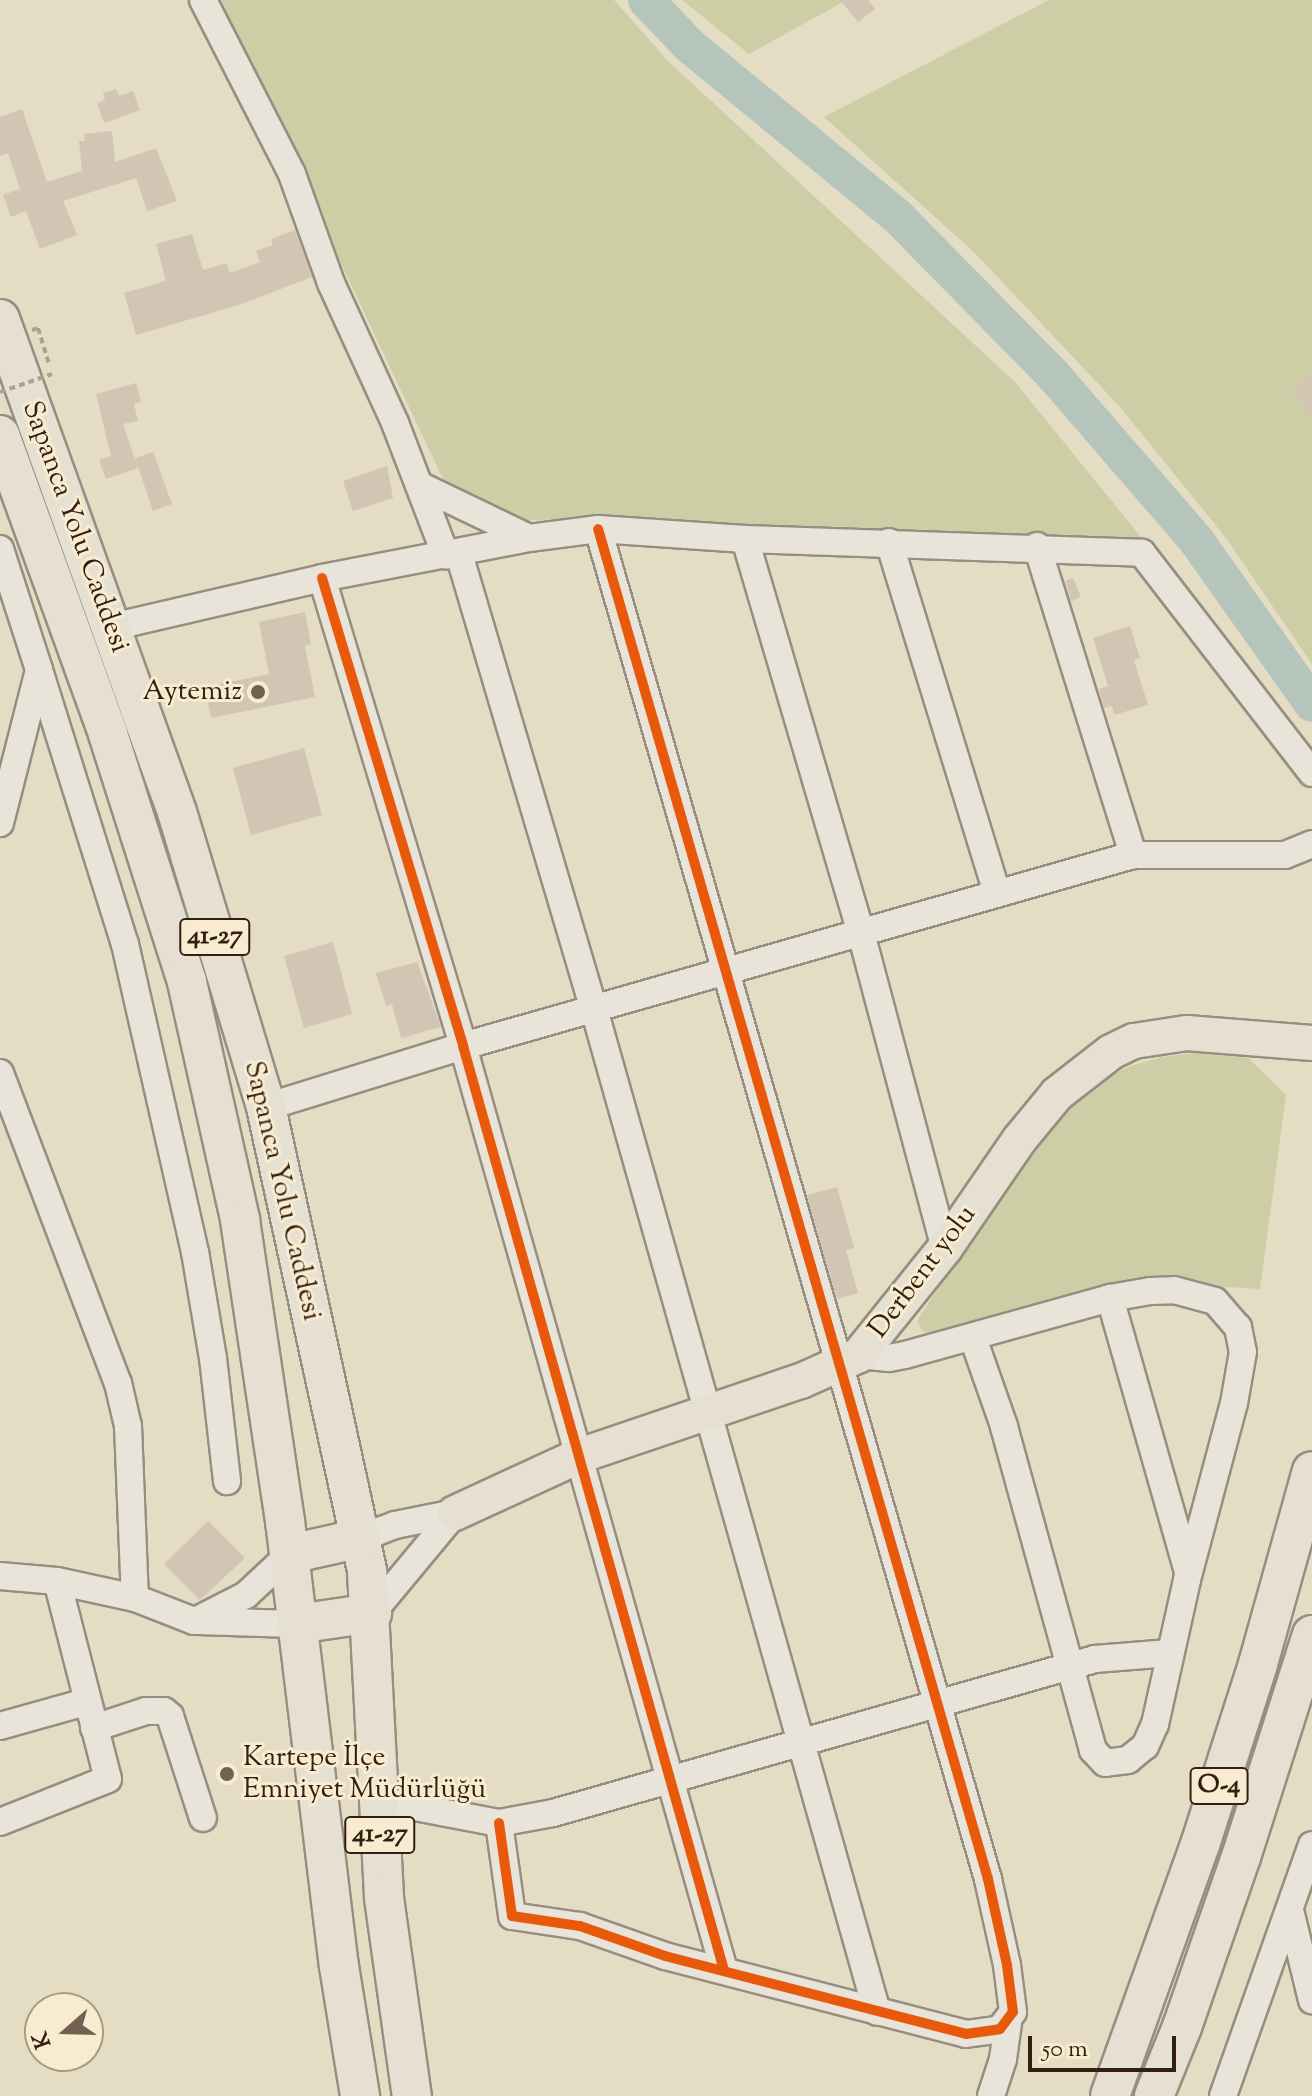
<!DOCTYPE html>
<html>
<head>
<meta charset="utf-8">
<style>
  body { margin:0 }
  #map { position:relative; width:1312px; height:2096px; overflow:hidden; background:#e5dcc4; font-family:"Sorts Mill Goudy",serif }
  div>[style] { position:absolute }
  .green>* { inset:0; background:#cecea6 }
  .river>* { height:36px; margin:-18px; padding:0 18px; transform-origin:18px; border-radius:18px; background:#b5c5bc }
  .building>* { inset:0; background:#d2c5b3 }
  .path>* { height:4px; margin-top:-2px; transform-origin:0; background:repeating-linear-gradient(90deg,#a8a298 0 6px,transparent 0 10px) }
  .roads { filter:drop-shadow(2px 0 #968e80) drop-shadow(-2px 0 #968e80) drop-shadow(0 2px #968e80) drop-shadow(0 -2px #968e80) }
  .minor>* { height:26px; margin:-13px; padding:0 13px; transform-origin:13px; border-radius:13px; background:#e9e4d9 }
  .major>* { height:34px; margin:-17px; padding:0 17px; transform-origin:17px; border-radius:17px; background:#e6e0d2 }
  .highway>* { height:38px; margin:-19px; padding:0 19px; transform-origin:19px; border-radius:19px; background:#e6e0d2 }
  .path-bridge>* { height:4px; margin-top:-2px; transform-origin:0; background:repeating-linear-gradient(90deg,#a8a298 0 6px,transparent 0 10px) }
  .cycleway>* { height:10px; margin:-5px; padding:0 5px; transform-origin:5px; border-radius:5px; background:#e8590c }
  .dots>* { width:22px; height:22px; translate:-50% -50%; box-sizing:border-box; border:4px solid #f7ecd0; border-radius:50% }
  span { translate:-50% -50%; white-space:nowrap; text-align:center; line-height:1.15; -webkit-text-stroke:6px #f7ecd0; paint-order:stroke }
  .shield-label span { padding:2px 6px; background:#f7ecd0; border:2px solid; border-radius:6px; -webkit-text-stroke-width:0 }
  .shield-label { font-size:26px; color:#341e11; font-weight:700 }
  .street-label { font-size:28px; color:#341e11 }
  .poi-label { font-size:28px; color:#341e11 }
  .right { translate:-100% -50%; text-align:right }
  .left { translate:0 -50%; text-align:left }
  .north { position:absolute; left:24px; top:1992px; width:80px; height:80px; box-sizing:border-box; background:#f7ecd0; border:2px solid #a99a84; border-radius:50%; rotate:250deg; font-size:22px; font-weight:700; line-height:32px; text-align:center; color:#341e11 }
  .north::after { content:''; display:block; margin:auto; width:28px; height:36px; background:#726050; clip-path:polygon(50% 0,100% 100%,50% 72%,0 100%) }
  .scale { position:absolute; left:1028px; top:2036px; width:148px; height:36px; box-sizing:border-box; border:4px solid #341e11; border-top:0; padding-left:10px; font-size:24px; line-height:28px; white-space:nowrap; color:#341e11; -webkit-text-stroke:6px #f7ecd0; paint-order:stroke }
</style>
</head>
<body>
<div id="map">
  <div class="green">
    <i style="clip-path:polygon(203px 0,614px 0,669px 62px,1015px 382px,1149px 547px,615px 517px,516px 521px,444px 481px,308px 194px)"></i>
    <i style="clip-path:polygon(682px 0,847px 0,749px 54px)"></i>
    <i style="clip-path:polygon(1049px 0,1312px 0,1312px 664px,1226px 538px,1120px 407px,975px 253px,824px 117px)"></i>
    <i style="clip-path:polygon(1203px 1052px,1245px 1055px,1286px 1095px,1260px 1289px,1123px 1281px,927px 1333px,922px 1331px,917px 1321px,927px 1305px,1038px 1144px,1073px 1102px,1098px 1082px,1130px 1066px,1162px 1057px)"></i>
  </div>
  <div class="river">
    <i style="left:646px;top:0;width:64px;rotate:46.3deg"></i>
    <i style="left:690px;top:46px;width:269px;rotate:39.4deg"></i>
    <i style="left:898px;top:217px;width:223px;rotate:45.5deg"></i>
    <i style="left:1054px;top:376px;width:217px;rotate:49.1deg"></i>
    <i style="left:1196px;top:540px;width:201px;rotate:54.7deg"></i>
  </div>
  <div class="building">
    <i style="clip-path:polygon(840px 0,868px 0,875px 9px,858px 22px)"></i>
    <i style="clip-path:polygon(116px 89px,119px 96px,133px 91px,140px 110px,104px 123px,97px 103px,105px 100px,103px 93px)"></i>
    <i style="clip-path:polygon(22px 109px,47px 182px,82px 171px,79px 141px,85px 141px,84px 134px,112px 131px,115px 162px,156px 148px,177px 201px,147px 211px,136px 178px,63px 201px,77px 235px,40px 249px,26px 211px,11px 217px,3px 195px,20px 189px,8px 153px,0 156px,0 117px)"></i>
    <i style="clip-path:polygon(295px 230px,312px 277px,239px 305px,136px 335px,124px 293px,166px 281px,156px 244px,192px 234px,203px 270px,226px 263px,230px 273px,260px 262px,256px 251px,273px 245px,271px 239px)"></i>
    <i style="clip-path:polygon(1312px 375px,1312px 418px,1293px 386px)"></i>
    <i style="clip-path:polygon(136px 383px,141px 402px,134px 404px,138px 421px,123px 424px,138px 468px,106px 479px,99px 460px,111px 456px,96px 394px)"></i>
    <i style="clip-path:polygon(153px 452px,172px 504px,153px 511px,135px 458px)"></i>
    <i style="clip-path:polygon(387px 466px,393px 498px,353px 511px,343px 481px)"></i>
    <i style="clip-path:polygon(1073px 578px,1081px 597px,1071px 601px,1065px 581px)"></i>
    <i style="clip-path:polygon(305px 612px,311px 644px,305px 646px,315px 697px,211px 718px,205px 687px,269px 674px,259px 622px)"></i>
    <i style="clip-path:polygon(1130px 626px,1140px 658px,1134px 660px,1148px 705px,1114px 715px,1112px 706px,1104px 708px,1099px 689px,1108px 686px,1093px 638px)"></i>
    <i style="clip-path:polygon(304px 748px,322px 815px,251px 835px,233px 768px)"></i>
    <i style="clip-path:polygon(333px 942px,352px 1014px,304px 1028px,284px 956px)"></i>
    <i style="clip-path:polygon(417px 962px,441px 1027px,401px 1038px,392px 1004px,386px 1006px,376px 973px)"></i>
    <i style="clip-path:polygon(837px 1187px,854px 1248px,846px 1250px,858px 1293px,837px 1299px,807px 1195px)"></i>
    <i style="clip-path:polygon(208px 1521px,245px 1558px,200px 1600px,164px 1564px)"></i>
  </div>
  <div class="path">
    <i style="left:32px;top:330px;width:6px;rotate:-18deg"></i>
    <i style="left:38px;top:328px;width:38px;rotate:73deg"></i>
  </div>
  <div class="roads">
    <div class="minor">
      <i style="left:203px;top:0;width:195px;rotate:62.9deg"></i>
      <i style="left:292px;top:174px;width:116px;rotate:70.3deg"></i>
      <i style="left:331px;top:283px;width:154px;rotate:65.4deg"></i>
      <i style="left:395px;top:423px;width:142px;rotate:69deg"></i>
      <i style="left:419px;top:485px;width:122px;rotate:25.7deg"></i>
      <i style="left:745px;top:539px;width:411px;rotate:73.6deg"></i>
      <i style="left:861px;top:933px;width:326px;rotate:75.1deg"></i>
      <i style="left:889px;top:542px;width:368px;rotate:72.9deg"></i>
      <i style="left:1037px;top:546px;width:324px;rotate:72.7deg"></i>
      <i style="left:0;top:549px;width:127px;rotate:72.1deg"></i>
      <i style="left:39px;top:670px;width:158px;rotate:104.3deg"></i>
      <i style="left:459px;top:554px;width:475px;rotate:73.5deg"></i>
      <i style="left:594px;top:1009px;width:1042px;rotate:74.24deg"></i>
      <i style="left:322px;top:578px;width:489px;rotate:73.2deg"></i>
      <i style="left:463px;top:1046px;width:960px;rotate:74.23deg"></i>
      <i style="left:112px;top:627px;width:216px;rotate:-13.1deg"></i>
      <i style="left:322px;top:578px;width:211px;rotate:-10.9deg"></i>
      <i style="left:529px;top:538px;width:70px;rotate:-7.4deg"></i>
      <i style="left:598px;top:529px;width:147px;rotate:3.9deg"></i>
      <i style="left:745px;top:539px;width:397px;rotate:2deg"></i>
      <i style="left:1142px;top:553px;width:278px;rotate:52.3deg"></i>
      <i style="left:39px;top:670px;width:287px;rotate:72.6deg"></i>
      <i style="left:125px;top:944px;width:316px;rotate:77.2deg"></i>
      <i style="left:195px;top:1252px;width:108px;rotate:80.4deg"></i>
      <i style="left:213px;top:1358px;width:124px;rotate:83.5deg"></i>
      <i style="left:0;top:1073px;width:332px;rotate:69.2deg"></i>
      <i style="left:118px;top:1383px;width:44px;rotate:76.9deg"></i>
      <i style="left:128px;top:1426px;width:172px;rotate:87.7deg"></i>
      <i style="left:135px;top:1598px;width:63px;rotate:21.3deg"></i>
      <i style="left:194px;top:1621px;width:103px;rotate:1.7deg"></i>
      <i style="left:266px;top:1107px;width:206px;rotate:-17.2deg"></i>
      <i style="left:463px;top:1046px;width:697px;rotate:-15.91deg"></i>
      <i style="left:1133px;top:855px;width:152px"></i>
      <i style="left:1285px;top:855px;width:29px;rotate:-22deg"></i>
      <i style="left:1110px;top:1298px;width:284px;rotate:74.1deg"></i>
      <i style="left:859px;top:1355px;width:30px;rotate:6deg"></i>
      <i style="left:889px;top:1358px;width:16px;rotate:-11deg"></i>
      <i style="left:905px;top:1355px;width:213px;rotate:-15.5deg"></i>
      <i style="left:1110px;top:1298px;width:41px;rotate:-9.9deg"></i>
      <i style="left:1150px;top:1291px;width:24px;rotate:-2deg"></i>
      <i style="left:1174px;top:1290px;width:42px;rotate:15deg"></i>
      <i style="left:1215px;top:1301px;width:35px;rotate:49deg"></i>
      <i style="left:1238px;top:1327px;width:25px;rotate:79deg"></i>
      <i style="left:1243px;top:1352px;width:52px;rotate:100deg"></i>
      <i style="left:1234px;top:1403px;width:183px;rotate:104.9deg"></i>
      <i style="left:1187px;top:1580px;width:148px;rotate:102.5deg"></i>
      <i style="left:1155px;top:1724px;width:24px;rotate:114deg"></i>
      <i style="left:1145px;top:1746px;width:22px;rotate:141deg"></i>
      <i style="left:1128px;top:1760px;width:23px;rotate:173deg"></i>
      <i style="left:1105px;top:1763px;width:18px;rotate:-133deg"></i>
      <i style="left:1093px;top:1750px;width:336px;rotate:-105.4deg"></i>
      <i style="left:1004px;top:1426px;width:93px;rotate:-109.4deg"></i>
      <i style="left:361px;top:1538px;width:36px;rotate:-21deg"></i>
      <i style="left:395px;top:1525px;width:61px;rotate:-11.3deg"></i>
      <i style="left:0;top:1576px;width:57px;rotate:5deg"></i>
      <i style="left:57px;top:1581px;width:80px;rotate:12.3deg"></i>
      <i style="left:372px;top:1613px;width:130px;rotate:-50.3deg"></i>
      <i style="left:197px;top:1620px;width:55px;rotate:-27deg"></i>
      <i style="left:246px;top:1595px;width:60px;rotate:-43deg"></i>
      <i style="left:0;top:1726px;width:89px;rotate:-15.6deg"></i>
      <i style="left:94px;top:1728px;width:55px;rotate:-18.1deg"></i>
      <i style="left:146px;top:1711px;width:18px"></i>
      <i style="left:164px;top:1711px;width:8px;rotate:40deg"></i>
      <i style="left:170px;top:1716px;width:107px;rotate:72.1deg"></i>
      <i style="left:378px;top:1800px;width:123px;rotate:10.8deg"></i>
      <i style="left:499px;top:1823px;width:55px;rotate:-10.5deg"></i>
      <i style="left:553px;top:1813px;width:563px;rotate:-15.86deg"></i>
      <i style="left:1095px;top:1659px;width:75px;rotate:-4.6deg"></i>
      <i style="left:0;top:1822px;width:116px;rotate:-21.7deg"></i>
      <i style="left:108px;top:1779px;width:204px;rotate:-104.4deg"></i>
      <i style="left:499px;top:1823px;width:94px;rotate:82deg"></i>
      <i style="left:512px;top:1916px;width:69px;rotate:8.4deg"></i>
      <i style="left:580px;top:1926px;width:90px;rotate:19.4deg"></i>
      <i style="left:665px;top:1956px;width:311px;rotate:14.5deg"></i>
      <i style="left:966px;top:2034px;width:34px;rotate:-8deg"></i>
      <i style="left:1000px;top:2029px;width:21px;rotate:-53deg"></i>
      <i style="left:1013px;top:2012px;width:47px;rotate:-97.3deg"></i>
      <i style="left:1007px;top:1965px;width:88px;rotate:-102.5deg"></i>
      <i style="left:988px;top:1879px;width:1405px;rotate:-106.11deg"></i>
      <i style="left:1290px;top:1910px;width:93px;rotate:76.3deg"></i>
      <i style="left:991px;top:2096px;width:39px;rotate:-72deg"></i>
      <i style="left:1003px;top:2059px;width:37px;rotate:-82deg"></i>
      <i style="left:1223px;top:2096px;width:266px;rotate:-70.5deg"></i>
    </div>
    <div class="major">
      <i style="left:455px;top:1513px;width:136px;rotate:-24.7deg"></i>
      <i style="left:579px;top:1456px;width:234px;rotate:-18.7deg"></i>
      <i style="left:801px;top:1381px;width:64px;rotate:-24.1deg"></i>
      <i style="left:859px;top:1355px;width:137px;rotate:-51.2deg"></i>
      <i style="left:945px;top:1248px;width:132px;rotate:-55.5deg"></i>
      <i style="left:1020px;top:1139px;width:58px;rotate:-50.6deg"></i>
      <i style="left:1057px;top:1094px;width:68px;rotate:-37.9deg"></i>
      <i style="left:1111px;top:1052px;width:25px;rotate:-26deg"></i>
      <i style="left:1134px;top:1041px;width:54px;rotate:-8.6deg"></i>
      <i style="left:1187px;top:1033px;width:125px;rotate:4.6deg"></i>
    </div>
    <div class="highway">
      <i style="left:0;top:319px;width:524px;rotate:70.25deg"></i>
      <i style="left:177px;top:812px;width:308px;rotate:73.2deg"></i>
      <i style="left:266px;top:1107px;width:476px;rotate:77.7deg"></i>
      <i style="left:367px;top:1572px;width:326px;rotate:87deg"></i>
      <i style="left:384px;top:1898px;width:200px;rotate:82deg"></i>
      <i style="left:0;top:435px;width:318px;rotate:70.1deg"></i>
      <i style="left:108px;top:734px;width:260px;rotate:72.3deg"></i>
      <i style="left:187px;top:982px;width:244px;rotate:77.4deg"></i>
      <i style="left:240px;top:1220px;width:304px;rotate:81.5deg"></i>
      <i style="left:285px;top:1521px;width:448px;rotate:83.1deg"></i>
      <i style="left:339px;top:1966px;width:132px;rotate:80.8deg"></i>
      <i style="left:290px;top:1554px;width:73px;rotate:-12.7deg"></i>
      <i style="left:297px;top:1624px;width:76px;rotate:-8.3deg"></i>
      <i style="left:1110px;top:2096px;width:267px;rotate:-70.3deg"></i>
      <i style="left:1200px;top:1845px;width:190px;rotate:-72.2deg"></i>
      <i style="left:1258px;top:1664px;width:200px;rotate:-74.4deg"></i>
      <i style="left:1154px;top:2096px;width:74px;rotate:-67.9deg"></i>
      <i style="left:1182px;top:2027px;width:180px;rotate:-70.9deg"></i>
      <i style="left:1241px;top:1857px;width:233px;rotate:-72.3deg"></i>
    </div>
  </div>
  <div class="path-bridge">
    <i style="left:0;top:392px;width:55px;rotate:-19.1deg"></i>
  </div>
  <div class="cycleway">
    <i style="left:322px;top:578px;width:489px;rotate:73.2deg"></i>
    <i style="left:463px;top:1046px;width:960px;rotate:74.23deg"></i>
    <i style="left:499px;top:1823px;width:94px;rotate:82deg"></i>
    <i style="left:512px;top:1916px;width:69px;rotate:8.4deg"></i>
    <i style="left:580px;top:1926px;width:90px;rotate:19.4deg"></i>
    <i style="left:665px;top:1956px;width:311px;rotate:14.5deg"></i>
    <i style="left:966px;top:2034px;width:34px;rotate:-8deg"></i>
    <i style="left:1000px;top:2029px;width:21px;rotate:-53deg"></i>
    <i style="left:1013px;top:2012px;width:47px;rotate:-97.3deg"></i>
    <i style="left:1007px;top:1965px;width:88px;rotate:-102.5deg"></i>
    <i style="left:988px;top:1879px;width:1405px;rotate:-106.11deg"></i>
  </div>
  <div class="dots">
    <i style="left:258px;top:692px;background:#726050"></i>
    <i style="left:227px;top:1774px;background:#726050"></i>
  </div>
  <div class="shield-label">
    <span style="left:215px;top:937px">41-27</span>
    <span style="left:1219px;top:1786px">O-4</span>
    <span style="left:380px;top:1835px">41-27</span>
  </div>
  <div class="street-label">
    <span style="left:75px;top:527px;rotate:70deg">Sapanca Yolu Caddesi</span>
    <span style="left:282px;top:1191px;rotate:77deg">Sapanca Yolu Caddesi</span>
    <span style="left:923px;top:1272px;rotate:-53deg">Derbent yolu</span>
  </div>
  <div class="poi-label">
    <span class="right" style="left:242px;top:692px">Aytemiz</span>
    <span class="left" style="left:243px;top:1774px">Kartepe İlçe<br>Emniyet Müdürlüğü</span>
  </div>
  <div class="north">K</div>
  <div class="scale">50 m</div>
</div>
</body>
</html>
